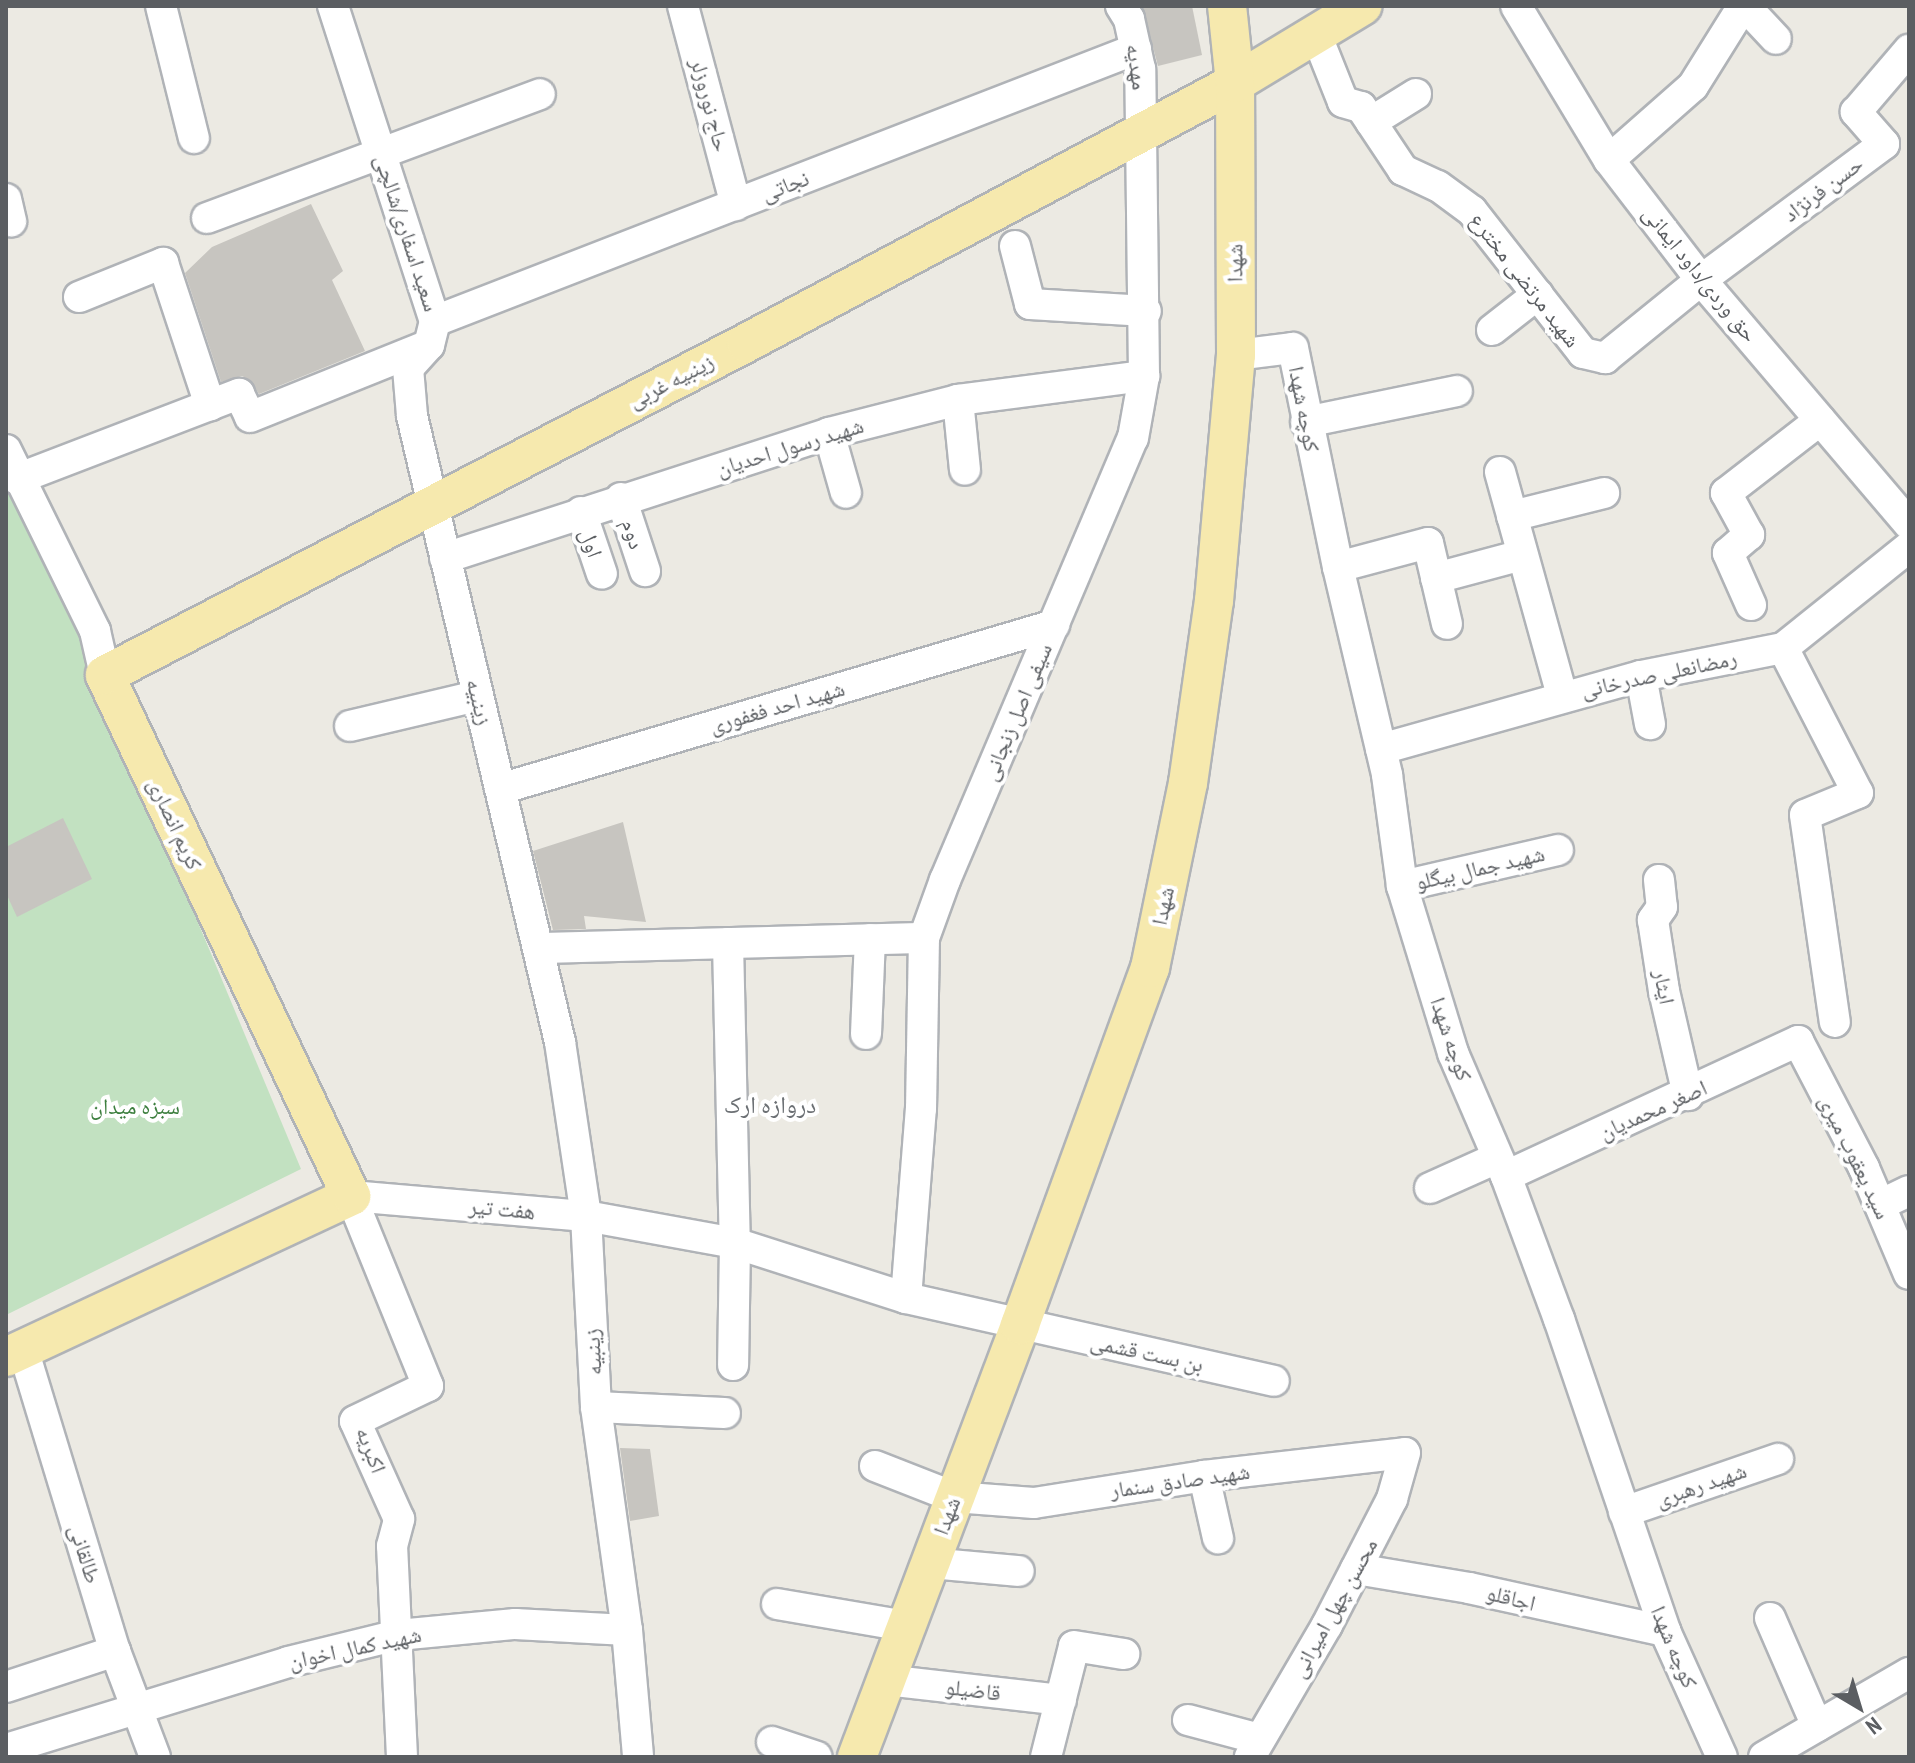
<!DOCTYPE html>
<html>
<head>
<meta charset="utf-8">
<style>
  body { margin:0 }
  #map { position:relative; width:1915px; height:1763px; overflow:hidden; background:#eceae3; font-family:"PT Sans Narrow","Noto Naskh Arabic",sans-serif }
  div>[style] { position:absolute }
  .green>* { inset:0; background:#c2e1c1 }
  .building>* { inset:0; background:#c7c5c0 }
  .roads { filter:drop-shadow(2px 0 #b0b3b7) drop-shadow(-2px 0 #b0b3b7) drop-shadow(0 2px #b0b3b7) drop-shadow(0 -2px #b0b3b7) }
  .minor>* { height:30px; margin:-15px; padding:0 15px; transform-origin:15px; border-radius:15px; background:#fff }
  .major>* { height:38px; margin:-19px; padding:0 19px; transform-origin:19px; border-radius:19px; background:#f6e9ae }
  span { translate:-50% -50%; white-space:nowrap; text-align:center; line-height:1.15; -webkit-text-stroke:8px #fff; paint-order:stroke }
  .street-label { font-size:22px; color:#5b5e62 }
  .park-label { font-size:22px; color:#3d7f3f }
  .neighbourhood-label { font-size:24px; color:#6c7074 }
  .frame { position:absolute; inset:0; border:8px solid #5b5e62; pointer-events:none }
  .north { position:absolute; left:1819px; top:1667px; width:80px; height:80px; -webkit-text-stroke:6px #fff; paint-order:stroke; rotate:142deg; font-size:22px; font-weight:700; line-height:32px; text-align:center; color:#5b5e62 }
  .north::after { content:''; display:block; margin:auto; width:28px; height:36px; background:#5b5e62; clip-path:polygon(50% 0,100% 100%,50% 72%,0 100%) }
</style>
</head>
<body>
<div id="map">
  <div class="green">
    <i style="clip-path:polygon(6px 463px,301px 1169px,6px 1315px)"></i>
  </div>
  <div class="building">
    <i style="clip-path:polygon(1142px 6px,1192px 6px,1202px 55px,1158px 66px)"></i>
    <i style="clip-path:polygon(311px 204px,343px 271px,332px 280px,365px 351px,259px 394px,250px 380px,242px 376px,221px 382px,185px 273px,212px 247px)"></i>
    <i style="clip-path:polygon(63px 818px,92px 879px,17px 917px,6px 893px,6px 847px)"></i>
    <i style="clip-path:polygon(623px 822px,646px 922px,584px 916px,586px 929px,553px 930px,533px 851px)"></i>
    <i style="clip-path:polygon(620px 1448px,650px 1449px,659px 1516px,630px 1521px)"></i>
  </div>
  <div class="roads">
    <div class="minor">
      <i style="left:161px;top:6px;width:136px;rotate:76deg"></i>
      <i style="left:333px;top:6px;width:331px;rotate:72.1deg"></i>
      <i style="left:435px;top:321px;width:25px;rotate:104deg"></i>
      <i style="left:429px;top:345px;width:31px;rotate:132deg"></i>
      <i style="left:408px;top:368px;width:48px;rotate:85.2deg"></i>
      <i style="left:412px;top:416px;width:643px;rotate:76.7deg"></i>
      <i style="left:560px;top:1042px;width:176px;rotate:81.5deg"></i>
      <i style="left:586px;top:1216px;width:191px;rotate:87deg"></i>
      <i style="left:596px;top:1407px;width:225px;rotate:82.1deg"></i>
      <i style="left:627px;top:1630px;width:127px;rotate:85deg"></i>
      <i style="left:683px;top:6px;width:206px;rotate:75.1deg"></i>
      <i style="left:1516px;top:6px;width:180px;rotate:58.9deg"></i>
      <i style="left:1609px;top:160px;width:151px;rotate:52.5deg"></i>
      <i style="left:1701px;top:280px;width:321px;rotate:49.6deg"></i>
      <i style="left:1745px;top:6px;width:45px;rotate:46.8deg"></i>
      <i style="left:1316px;top:34px;width:73px;rotate:68.3deg"></i>
      <i style="left:1343px;top:102px;width:19px;rotate:16deg"></i>
      <i style="left:1361px;top:107px;width:76px;rotate:56.3deg"></i>
      <i style="left:1403px;top:170px;width:38px;rotate:25deg"></i>
      <i style="left:1438px;top:186px;width:42px;rotate:36.3deg"></i>
      <i style="left:1472px;top:211px;width:180px;rotate:52deg"></i>
      <i style="left:1583px;top:353px;width:23px;rotate:13deg"></i>
      <i style="left:1605px;top:358px;width:124px;rotate:-39.1deg"></i>
      <i style="left:1701px;top:280px;width:228px;rotate:-36.6deg"></i>
      <i style="left:1884px;top:144px;width:43px;rotate:-131.2deg"></i>
      <i style="left:1856px;top:112px;width:82px;rotate:-49.5deg"></i>
      <i style="left:1371px;top:122px;width:53px;rotate:-31.9deg"></i>
      <i style="left:1609px;top:160px;width:112px;rotate:-41.4deg"></i>
      <i style="left:1693px;top:86px;width:94px;rotate:-58deg"></i>
      <i style="left:6px;top:199px;width:23px;rotate:77deg"></i>
      <i style="left:207px;top:218px;width:355px;rotate:-20.4deg"></i>
      <i style="left:1015px;top:246px;width:60px;rotate:75.5deg"></i>
      <i style="left:1030px;top:304px;width:116px;rotate:3.5deg"></i>
      <i style="left:79px;top:297px;width:91px;rotate:-22deg"></i>
      <i style="left:163px;top:263px;width:150px;rotate:71.7deg"></i>
      <i style="left:435px;top:321px;width:752px;rotate:-21.21deg"></i>
      <i style="left:1492px;top:330px;width:58px;rotate:-38deg"></i>
      <i style="left:1236px;top:355px;width:57px;rotate:-7deg"></i>
      <i style="left:1293px;top:348px;width:224px;rotate:78.4deg"></i>
      <i style="left:1338px;top:567px;width:214px;rotate:76.7deg"></i>
      <i style="left:1387px;top:775px;width:112px;rotate:82.3deg"></i>
      <i style="left:1402px;top:886px;width:175px;rotate:73deg"></i>
      <i style="left:1453px;top:1053px;width:134px;rotate:66.7deg"></i>
      <i style="left:1506px;top:1176px;width:153px;rotate:69.7deg"></i>
      <i style="left:1559px;top:1319px;width:330px;rotate:71.2deg"></i>
      <i style="left:1665px;top:1631px;width:138px;rotate:65.7deg"></i>
      <i style="left:958px;top:400px;width:70px;rotate:84.3deg"></i>
      <i style="left:1306px;top:422px;width:154px;rotate:-11.6deg"></i>
      <i style="left:829px;top:433px;width:62px;rotate:74.2deg"></i>
      <i style="left:6px;top:450px;width:202px;rotate:63.8deg"></i>
      <i style="left:95px;top:631px;width:45px;rotate:77.2deg"></i>
      <i style="left:1500px;top:472px;width:232px;rotate:74.5deg"></i>
      <i style="left:17px;top:479px;width:238px;rotate:-21deg"></i>
      <i style="left:239px;top:394px;width:25px;rotate:64deg"></i>
      <i style="left:250px;top:417px;width:188px;rotate:-21.9deg"></i>
      <i style="left:621px;top:498px;width:77px;rotate:71.8deg"></i>
      <i style="left:581px;top:512px;width:65px;rotate:71.3deg"></i>
      <i style="left:1512px;top:516px;width:95px;rotate:-14deg"></i>
      <i style="left:445px;top:558px;width:404px;rotate:-18deg"></i>
      <i style="left:829px;top:433px;width:133px;rotate:-14.3deg"></i>
      <i style="left:958px;top:400px;width:188px;rotate:-7.4deg"></i>
      <i style="left:1338px;top:567px;width:93px;rotate:-14.9deg"></i>
      <i style="left:1428px;top:543px;width:83px;rotate:76.8deg"></i>
      <i style="left:1436px;top:578px;width:89px;rotate:-15deg"></i>
      <i style="left:1751px;top:605px;width:57px;rotate:-113.9deg"></i>
      <i style="left:1728px;top:553px;width:28px;rotate:-41deg"></i>
      <i style="left:1749px;top:535px;width:48px;rotate:-118.7deg"></i>
      <i style="left:1726px;top:493px;width:119px;rotate:-37.8deg"></i>
      <i style="left:1783px;top:648px;width:163px;rotate:62.7deg"></i>
      <i style="left:1858px;top:793px;width:57px;rotate:157.5deg"></i>
      <i style="left:1805px;top:815px;width:209px;rotate:81.8deg"></i>
      <i style="left:1641px;top:676px;width:49px;rotate:79.4deg"></i>
      <i style="left:350px;top:726px;width:130px;rotate:-13.3deg"></i>
      <i style="left:1381px;top:749px;width:270px;rotate:-15.7deg"></i>
      <i style="left:1641px;top:676px;width:145px;rotate:-11.2deg"></i>
      <i style="left:1783px;top:648px;width:161px;rotate:-38.7deg"></i>
      <i style="left:500px;top:789px;width:578px;rotate:-16.49deg"></i>
      <i style="left:1659px;top:880px;width:27px;rotate:84deg"></i>
      <i style="left:1662px;top:907px;width:16px;rotate:125deg"></i>
      <i style="left:1653px;top:920px;width:72px;rotate:81.2deg"></i>
      <i style="left:1664px;top:991px;width:107px;rotate:77deg"></i>
      <i style="left:1402px;top:886px;width:160px;rotate:-13deg"></i>
      <i style="left:728px;top:943px;width:300px;rotate:88.7deg"></i>
      <i style="left:735px;top:1243px;width:122px;rotate:90.9deg"></i>
      <i style="left:539px;top:948px;width:385px;rotate:-1.5deg"></i>
      <i style="left:866px;top:1034px;width:95px;rotate:-87.6deg"></i>
      <i style="left:1506px;top:1176px;width:322px;rotate:-24.8deg"></i>
      <i style="left:1798px;top:1041px;width:143px;rotate:62.5deg"></i>
      <i style="left:1864px;top:1168px;width:115px;rotate:67deg"></i>
      <i style="left:1430px;top:1188px;width:73px;rotate:-24.1deg"></i>
      <i style="left:1880px;top:1205px;width:32px;rotate:-26deg"></i>
      <i style="left:906px;top:1298px;width:190px;rotate:-85.5deg"></i>
      <i style="left:921px;top:1109px;width:171px;rotate:-89deg"></i>
      <i style="left:924px;top:938px;width:62px;rotate:-70.1deg"></i>
      <i style="left:945px;top:880px;width:480px;rotate:-67deg"></i>
      <i style="left:1133px;top:438px;width:63px;rotate:-79.9deg"></i>
      <i style="left:1144px;top:376px;width:307px;rotate:-90.7deg"></i>
      <i style="left:1140px;top:69px;width:51px;rotate:-102.4deg"></i>
      <i style="left:1129px;top:19px;width:15px;rotate:-122deg"></i>
      <i style="left:23px;top:1349px;width:316px;rotate:73.1deg"></i>
      <i style="left:115px;top:1651px;width:113px;rotate:69.3deg"></i>
      <i style="left:596px;top:1407px;width:129px;rotate:2.7deg"></i>
      <i style="left:875px;top:1466px;width:85px;rotate:21.4deg"></i>
      <i style="left:954px;top:1497px;width:80px;rotate:4.3deg"></i>
      <i style="left:1034px;top:1503px;width:172px;rotate:-9deg"></i>
      <i style="left:1204px;top:1476px;width:202px;rotate:-6.5deg"></i>
      <i style="left:1405px;top:1453px;width:48px;rotate:105.8deg"></i>
      <i style="left:1392px;top:1499px;width:142px;rotate:117.3deg"></i>
      <i style="left:1327px;top:1625px;width:153px;rotate:120.3deg"></i>
      <i style="left:1204px;top:1476px;width:64px;rotate:77.3deg"></i>
      <i style="left:1624px;top:1512px;width:163px;rotate:-19deg"></i>
      <i style="left:929px;top:1563px;width:90px;rotate:5.1deg"></i>
      <i style="left:1356px;top:1569px;width:115px;rotate:9.5deg"></i>
      <i style="left:1469px;top:1588px;width:201px;rotate:12.4deg"></i>
      <i style="left:777px;top:1604px;width:131px;rotate:9.7deg"></i>
      <i style="left:1770px;top:1618px;width:118px;rotate:66.5deg"></i>
      <i style="left:886px;top:1680px;width:176px;rotate:6.5deg"></i>
      <i style="left:6px;top:1687px;width:115px;rotate:-18.3deg"></i>
      <i style="left:1188px;top:1720px;width:74px;rotate:14.8deg"></i>
      <i style="left:772px;top:1742px;width:47px;rotate:18.4deg"></i>
      <i style="left:6px;top:1749px;width:295px;rotate:-17.1deg"></i>
      <i style="left:288px;top:1662px;width:113px;rotate:-13.8deg"></i>
      <i style="left:398px;top:1635px;width:118px;rotate:-5.4deg"></i>
      <i style="left:515px;top:1624px;width:112px;rotate:3.1deg"></i>
      <i style="left:402px;top:1757px;width:211px;rotate:-92.7deg"></i>
      <i style="left:392px;top:1546px;width:28px;rotate:-75deg"></i>
      <i style="left:399px;top:1519px;width:107px;rotate:-114.2deg"></i>
      <i style="left:355px;top:1421px;width:81px;rotate:-25.6deg"></i>
      <i style="left:428px;top:1386px;width:205px;rotate:-112.1deg"></i>
      <i style="left:351px;top:1196px;width:236px;rotate:4.9deg"></i>
      <i style="left:586px;top:1216px;width:151px;rotate:10.3deg"></i>
      <i style="left:735px;top:1243px;width:180px;rotate:17.8deg"></i>
      <i style="left:906px;top:1298px;width:377px;rotate:12.7deg"></i>
      <i style="left:1046px;top:1757px;width:114px;rotate:-75.8deg"></i>
      <i style="left:1074px;top:1646px;width:51px;rotate:9.1deg"></i>
      <i style="left:1764px;top:1757px;width:168px;rotate:-30.1deg"></i>
    </div>
    <div class="major">
      <i style="left:6px;top:1357px;width:381px;rotate:-25deg"></i>
      <i style="left:351px;top:1196px;width:576px;rotate:-115.28deg"></i>
      <i style="left:105px;top:675px;width:722px;rotate:-27.38deg"></i>
      <i style="left:746px;top:343px;width:554px;rotate:-28deg"></i>
      <i style="left:1235px;top:83px;width:149px;rotate:-31.2deg"></i>
      <i style="left:857px;top:1757px;width:462px;rotate:-69.3deg"></i>
      <i style="left:1020px;top:1325px;width:380px;rotate:-70deg"></i>
      <i style="left:1150px;top:968px;width:189px;rotate:-78.4deg"></i>
      <i style="left:1188px;top:783px;width:184px;rotate:-81.9deg"></i>
      <i style="left:1214px;top:601px;width:247px;rotate:-84.9deg"></i>
      <i style="left:1236px;top:355px;width:272px;rotate:-90.2deg"></i>
      <i style="left:1235px;top:83px;width:77px;rotate:-95.9deg"></i>
    </div>
  </div>
  <div class="street-label">
    <span style="left:1137px;top:67px;rotate:82deg">مهدیه</span>
    <span style="left:710px;top:105px;rotate:75deg">حاج نوروزلر</span>
    <span style="left:785px;top:186px;rotate:-21deg">نجاتی</span>
    <span style="left:1823px;top:189px;rotate:-37deg">حسن فرنژاد</span>
    <span style="left:407px;top:233px;rotate:72deg">سعید اسفاری/شالچی</span>
    <span style="left:1235px;top:263px;rotate:-90deg">شهدا</span>
    <span style="left:1700px;top:274px;rotate:51deg">حق وردی/داود ایمانی</span>
    <span style="left:1525px;top:280px;rotate:52deg">شهید مرتضی مخترع</span>
    <span style="left:671px;top:381px;rotate:-27deg">زینبیه غربی</span>
    <span style="left:1304px;top:409px;rotate:79deg">کوچه شهدا</span>
    <span style="left:790px;top:447px;rotate:-17deg">شهید رسول احدیان</span>
    <span style="left:633px;top:534px;rotate:72deg">دوم</span>
    <span style="left:591px;top:543px;rotate:71deg">اول</span>
    <span style="left:1659px;top:674px;rotate:-12deg">رمضانعلی صدرخانی</span>
    <span style="left:479px;top:702px;rotate:76deg">زینبیه</span>
    <span style="left:777px;top:707px;rotate:-16deg">شهید احد فغفوری</span>
    <span style="left:1017px;top:712px;rotate:-67deg">سیفی اصل زنجانی</span>
    <span style="left:175px;top:824px;rotate:65deg">کریم انصاری</span>
    <span style="left:1480px;top:868px;rotate:-13deg">شهید جمال بیگلو</span>
    <span style="left:1163px;top:906px;rotate:-78deg">شهدا</span>
    <span style="left:1664px;top:987px;rotate:79deg">ایثار</span>
    <span style="left:1451px;top:1039px;rotate:71deg">کوچه شهدا</span>
    <span style="left:1653px;top:1110px;rotate:-24deg">اصغر محمدیان</span>
    <span style="left:1855px;top:1157px;rotate:64deg">سید یعقوب میری</span>
    <span style="left:502px;top:1209px;rotate:5deg">هفت تیر</span>
    <span style="left:593px;top:1352px;rotate:-93deg">زینبیه</span>
    <span style="left:1147px;top:1353px;rotate:12deg">بن بست قشمی</span>
    <span style="left:371px;top:1450px;rotate:69deg">اکبریه</span>
    <span style="left:1180px;top:1481px;rotate:-8deg">شهید صادق سنمار</span>
    <span style="left:1701px;top:1485px;rotate:-19deg">شهید رهبری</span>
    <span style="left:947px;top:1516px;rotate:-69deg">شهدا</span>
    <span style="left:85px;top:1554px;rotate:73deg">طالقانی</span>
    <span style="left:1511px;top:1598px;rotate:14deg">اجاقلو</span>
    <span style="left:1334px;top:1608px;rotate:-61deg">محسن چهل امیرانی</span>
    <span style="left:1674px;top:1647px;rotate:67deg">کوچه شهدا</span>
    <span style="left:355px;top:1648px;rotate:-12deg">شهید کمال اخوان</span>
    <span style="left:973px;top:1690px;rotate:7deg">قاضیلو</span>
  </div>
  <div class="park-label">
    <span style="left:135px;top:1107px">سبزه میدان</span>
  </div>
  <div class="neighbourhood-label">
    <span style="left:770px;top:1105px">دروازه ارک</span>
  </div>
  <div class="frame"></div>
  <div class="north">N</div>
</div>
</body>
</html>
